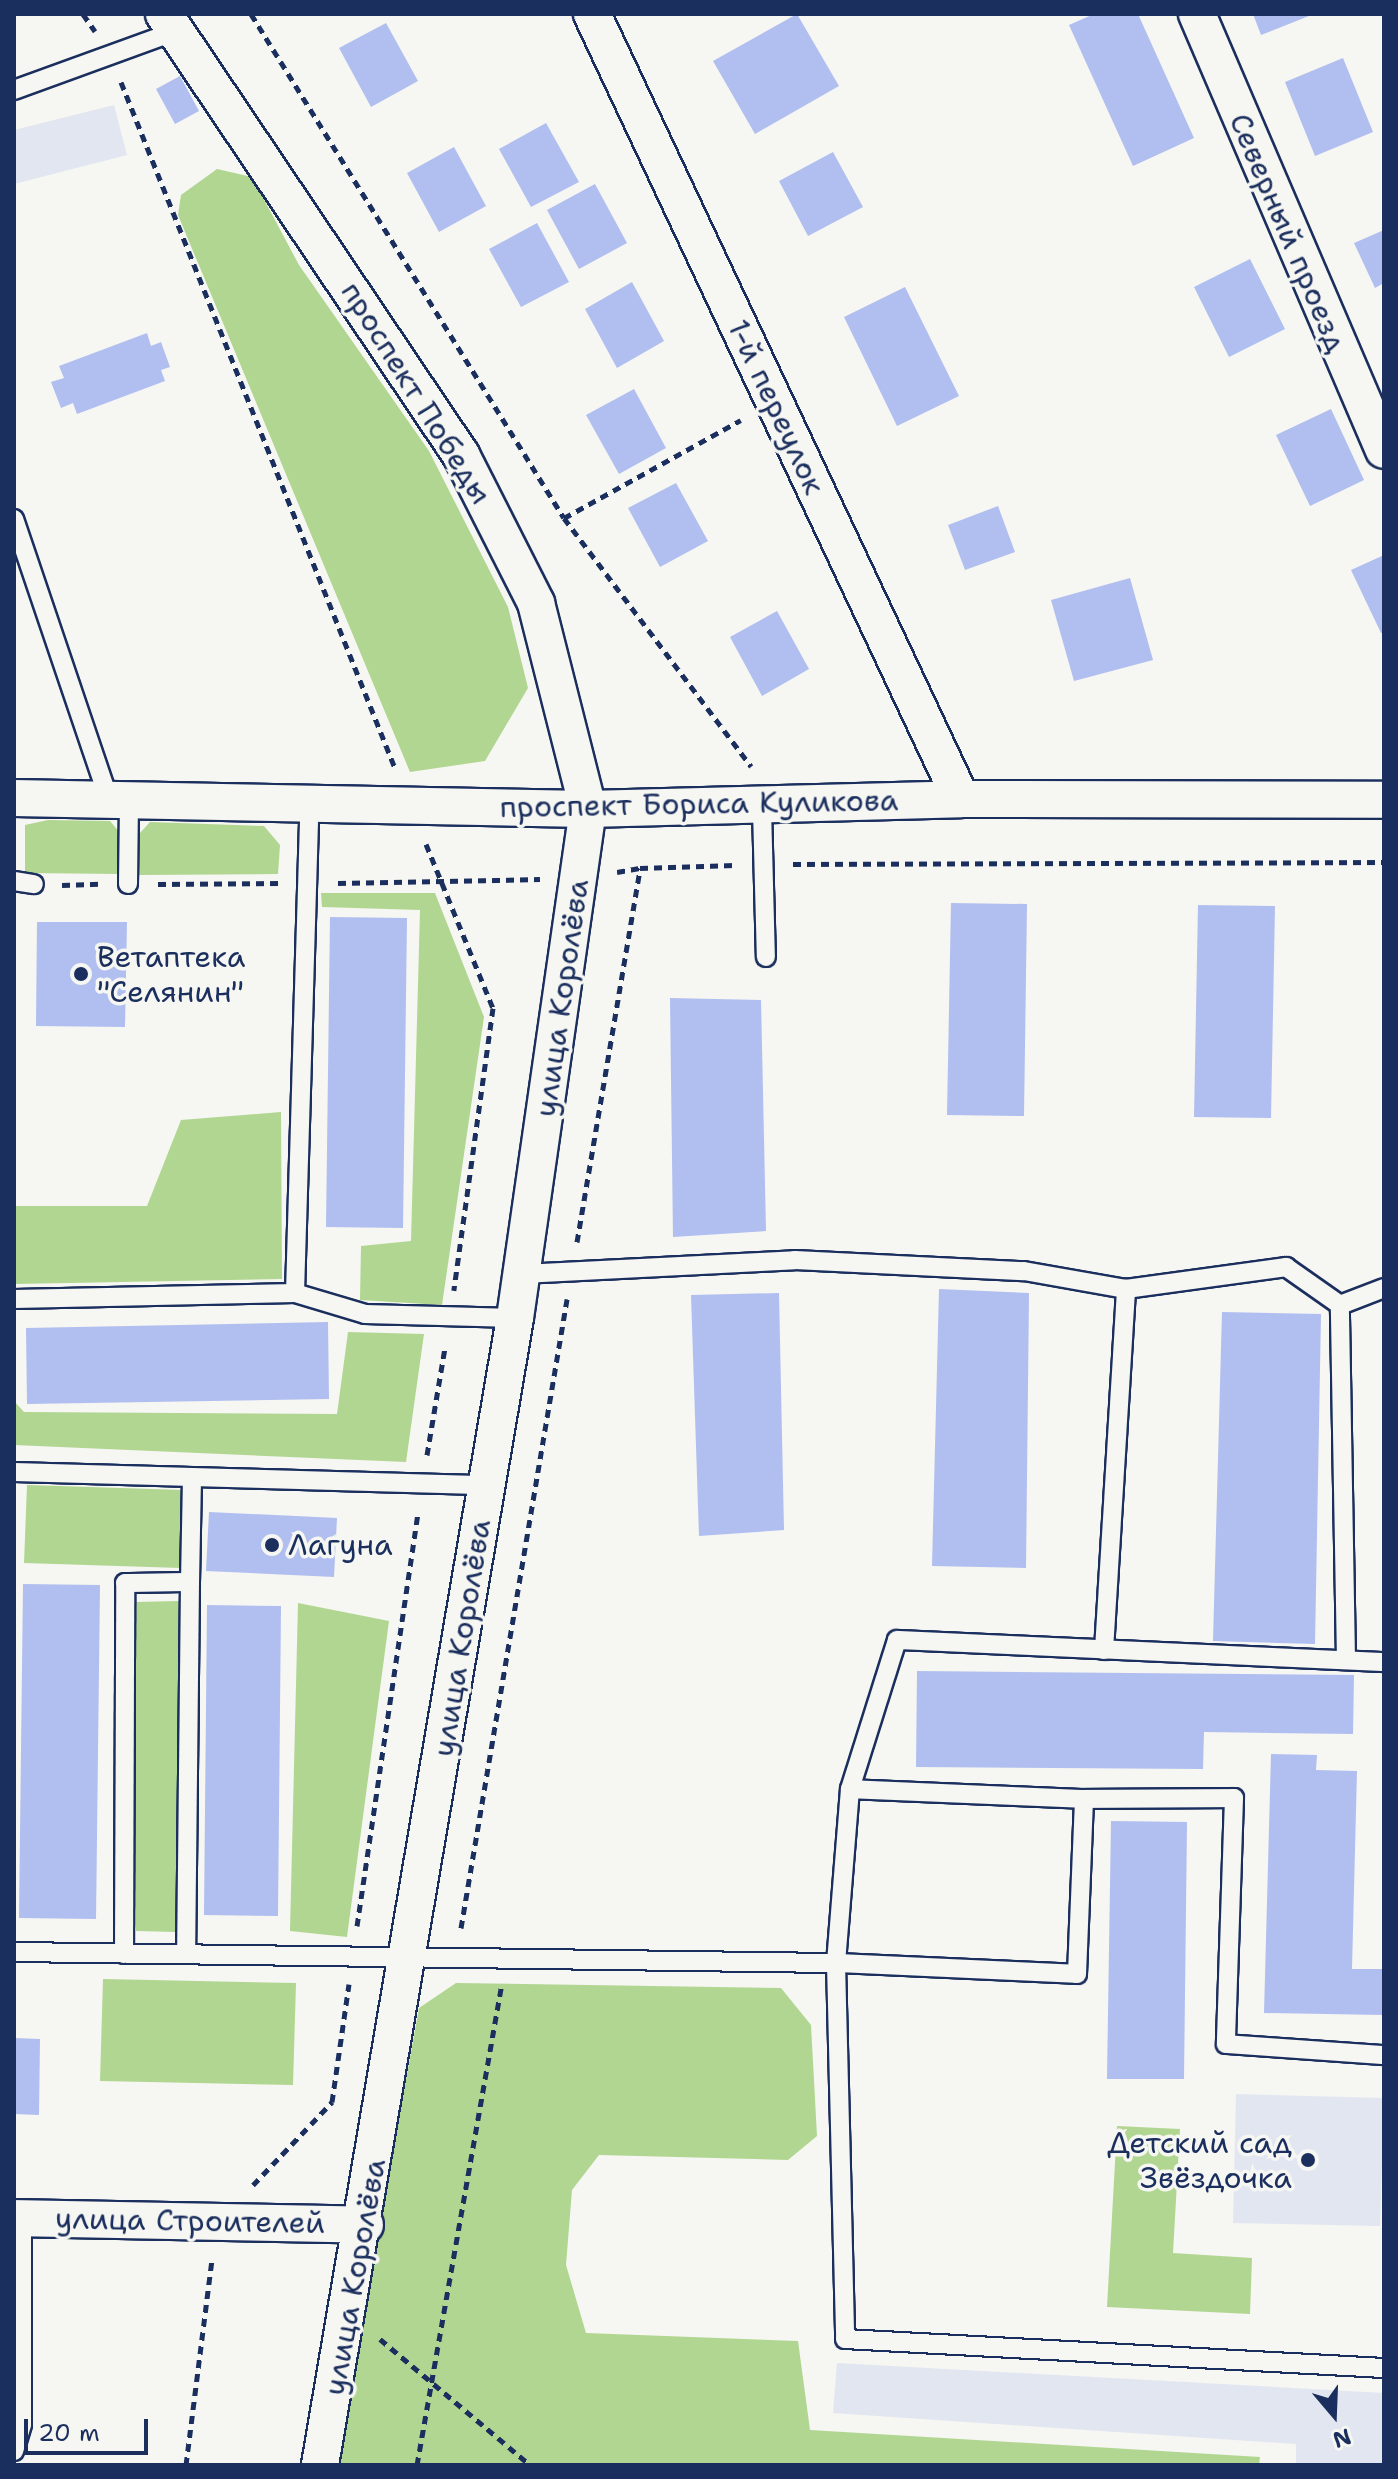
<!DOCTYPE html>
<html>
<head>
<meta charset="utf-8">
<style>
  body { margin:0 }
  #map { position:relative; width:1398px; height:2479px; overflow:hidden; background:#f6f6f2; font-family:"Shantell Sans",sans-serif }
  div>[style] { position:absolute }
  .built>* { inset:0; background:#e1e6f1 }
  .green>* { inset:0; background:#b1d691 }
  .building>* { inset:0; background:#b0bfef }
  .path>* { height:5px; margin-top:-2.5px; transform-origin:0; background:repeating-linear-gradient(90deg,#1b2f5e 0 8px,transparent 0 14px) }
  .roads { filter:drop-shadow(2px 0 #1b2f5e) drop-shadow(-2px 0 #1b2f5e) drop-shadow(0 2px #1b2f5e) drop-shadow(0 -2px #1b2f5e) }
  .lane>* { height:18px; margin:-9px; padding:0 9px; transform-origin:9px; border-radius:9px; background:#f6f6f2 }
  .street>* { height:36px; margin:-18px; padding:0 18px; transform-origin:18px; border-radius:18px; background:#f6f6f2 }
  .dots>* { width:22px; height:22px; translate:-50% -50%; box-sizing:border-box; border:4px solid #f6f6f2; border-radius:50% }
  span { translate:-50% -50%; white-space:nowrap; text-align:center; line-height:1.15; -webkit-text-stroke:7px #f6f6f2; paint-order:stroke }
  .street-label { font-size:30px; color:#1b2f5e }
  .poi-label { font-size:30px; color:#1b2f5e }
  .left { translate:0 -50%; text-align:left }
  .right { translate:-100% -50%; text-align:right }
  .frame { position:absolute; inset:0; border:16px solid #1b2f5e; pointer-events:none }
  .north { position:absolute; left:1294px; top:2375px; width:80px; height:80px; -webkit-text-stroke:6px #f6f6f2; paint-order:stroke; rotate:161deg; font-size:22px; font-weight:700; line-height:32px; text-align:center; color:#1b2f5e }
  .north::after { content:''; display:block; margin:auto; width:28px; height:36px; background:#1b2f5e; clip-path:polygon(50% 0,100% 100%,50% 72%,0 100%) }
  .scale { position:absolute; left:24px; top:2419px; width:124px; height:36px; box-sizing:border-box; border:4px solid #1b2f5e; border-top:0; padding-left:10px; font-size:24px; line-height:28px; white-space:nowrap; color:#1b2f5e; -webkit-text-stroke:6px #f6f6f2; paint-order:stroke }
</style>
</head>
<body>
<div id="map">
  <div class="built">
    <i style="clip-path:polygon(114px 105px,127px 155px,14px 184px,14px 130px)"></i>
    <i style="clip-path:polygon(1236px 2094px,1384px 2098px,1380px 2226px,1233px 2223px)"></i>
    <i style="clip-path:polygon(837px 2363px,1384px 2393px,1384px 2465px,1296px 2465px,1296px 2444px,833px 2413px)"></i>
  </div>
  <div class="green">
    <i style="clip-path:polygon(217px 169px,252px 177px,299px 265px,429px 451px,508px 607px,528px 688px,485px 761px,410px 772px,178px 215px,181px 195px)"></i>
    <i style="clip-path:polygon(48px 820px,110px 821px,121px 834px,120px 874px,25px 873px,25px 825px)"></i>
    <i style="clip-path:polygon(150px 822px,264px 826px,280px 845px,278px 874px,139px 875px,140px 833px)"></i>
    <i style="clip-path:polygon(321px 893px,435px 893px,484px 1017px,442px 1305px,360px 1300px,361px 1246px,411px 1241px,420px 910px,322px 907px)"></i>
    <i style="clip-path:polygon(281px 1112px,282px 1279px,14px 1284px,14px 1206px,147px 1206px,181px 1120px)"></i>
    <i style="clip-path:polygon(348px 1332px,424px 1334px,406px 1462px,14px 1445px,14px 1401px,24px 1412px,337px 1414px)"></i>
    <i style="clip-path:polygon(27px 1485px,183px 1490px,181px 1568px,24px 1563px)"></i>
    <i style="clip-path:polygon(179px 1601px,176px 1932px,136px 1931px,136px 1602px)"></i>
    <i style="clip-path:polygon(298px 1603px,389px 1621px,347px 1937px,290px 1931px)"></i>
    <i style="clip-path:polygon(103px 1979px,296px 1983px,293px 2085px,100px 2081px)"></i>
    <i style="clip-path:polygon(456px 1983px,781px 1988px,811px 2025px,817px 2136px,788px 2160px,599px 2155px,572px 2190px,566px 2265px,586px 2333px,798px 2341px,810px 2430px,1260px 2457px,1259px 2465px,336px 2465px,419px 2008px)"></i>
    <i style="clip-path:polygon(1117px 2126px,1180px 2129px,1173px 2253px,1252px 2258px,1250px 2314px,1107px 2307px)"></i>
  </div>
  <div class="building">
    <i style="clip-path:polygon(797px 14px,839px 86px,755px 134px,713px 61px)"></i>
    <i style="clip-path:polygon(1094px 14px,1138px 14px,1194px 138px,1133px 166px,1069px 25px)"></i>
    <i style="clip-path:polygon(1253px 14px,1314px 14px,1261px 35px)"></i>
    <i style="clip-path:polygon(386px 23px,418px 81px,371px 107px,339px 48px)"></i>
    <i style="clip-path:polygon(1343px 58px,1373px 132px,1315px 156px,1285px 82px)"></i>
    <i style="clip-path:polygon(180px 76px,199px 111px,175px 124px,156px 89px)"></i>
    <i style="clip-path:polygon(546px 123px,579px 182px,531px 207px,499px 149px)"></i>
    <i style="clip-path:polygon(454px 147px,486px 206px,439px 232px,407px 173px)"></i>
    <i style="clip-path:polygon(833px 152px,863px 207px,808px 236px,779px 181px)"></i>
    <i style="clip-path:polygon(595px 184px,627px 243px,579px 269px,547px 210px)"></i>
    <i style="clip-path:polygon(537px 223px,569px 282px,521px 307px,489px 249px)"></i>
    <i style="clip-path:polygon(1384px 230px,1384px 283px,1375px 288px,1354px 243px)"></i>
    <i style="clip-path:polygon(1250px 259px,1285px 329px,1229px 357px,1194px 287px)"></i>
    <i style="clip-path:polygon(632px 282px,664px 341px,617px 368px,585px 309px)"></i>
    <i style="clip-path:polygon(905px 287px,959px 396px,897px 426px,844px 317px)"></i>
    <i style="clip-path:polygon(147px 333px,151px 346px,161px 342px,170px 367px,161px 370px,165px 381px,77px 414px,73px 403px,61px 408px,51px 382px,64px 378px,59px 366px)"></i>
    <i style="clip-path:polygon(634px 389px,666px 448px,619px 474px,586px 415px)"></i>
    <i style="clip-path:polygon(1331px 409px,1364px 480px,1310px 506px,1276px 435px)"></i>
    <i style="clip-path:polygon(676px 483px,708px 541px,660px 567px,628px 508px)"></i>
    <i style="clip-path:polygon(998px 506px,1015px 552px,965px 570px,948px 525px)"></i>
    <i style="clip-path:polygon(1384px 555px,1384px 632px,1381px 633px,1351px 570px)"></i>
    <i style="clip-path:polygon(1130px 578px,1153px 660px,1074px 681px,1051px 600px)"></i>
    <i style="clip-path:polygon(777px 611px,809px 669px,762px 696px,730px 637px)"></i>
    <i style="clip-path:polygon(951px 903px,1027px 904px,1024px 1116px,947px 1115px)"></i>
    <i style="clip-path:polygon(1198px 905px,1275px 906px,1271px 1118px,1194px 1117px)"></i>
    <i style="clip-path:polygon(330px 917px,407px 918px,403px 1228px,326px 1227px)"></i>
    <i style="clip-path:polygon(37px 922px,127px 922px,125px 1027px,36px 1026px)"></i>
    <i style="clip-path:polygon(670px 998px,761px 1000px,766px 1231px,673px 1237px)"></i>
    <i style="clip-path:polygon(939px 1289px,1029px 1293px,1026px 1568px,932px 1566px)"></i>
    <i style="clip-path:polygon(779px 1293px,784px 1530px,699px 1536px,691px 1295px)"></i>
    <i style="clip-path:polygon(1222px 1312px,1321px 1314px,1315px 1644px,1213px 1641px)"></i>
    <i style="clip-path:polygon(328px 1322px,329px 1399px,27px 1404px,26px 1328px)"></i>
    <i style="clip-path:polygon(209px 1512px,337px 1518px,334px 1577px,206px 1571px)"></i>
    <i style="clip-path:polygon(23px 1584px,100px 1585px,96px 1919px,19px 1918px)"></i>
    <i style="clip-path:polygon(207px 1605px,281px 1606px,278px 1916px,204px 1915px)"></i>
    <i style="clip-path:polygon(917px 1671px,1354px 1675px,1353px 1734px,1204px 1732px,1203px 1769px,916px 1767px)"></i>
    <i style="clip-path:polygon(1271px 1754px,1317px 1755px,1316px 1770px,1357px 1771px,1352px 1969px,1384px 1969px,1384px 2015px,1264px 2013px)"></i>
    <i style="clip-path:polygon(1111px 1821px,1187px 1822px,1184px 2079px,1107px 2079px)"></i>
    <i style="clip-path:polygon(14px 2038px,40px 2039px,39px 2115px,14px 2114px)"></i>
  </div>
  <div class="path">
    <i style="left:83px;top:14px;width:21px;rotate:55deg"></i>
    <i style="left:251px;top:14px;width:593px;rotate:58.16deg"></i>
    <i style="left:564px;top:518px;width:311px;rotate:53deg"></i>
    <i style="left:121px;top:82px;width:739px;rotate:68.23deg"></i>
    <i style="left:564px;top:518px;width:202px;rotate:-29deg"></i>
    <i style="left:426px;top:844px;width:177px;rotate:67.8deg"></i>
    <i style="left:493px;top:1008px;width:285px;rotate:97.9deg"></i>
    <i style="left:793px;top:864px;width:591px;rotate:-0.19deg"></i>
    <i style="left:617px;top:872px;width:23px;rotate:-10deg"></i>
    <i style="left:338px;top:883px;width:202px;rotate:-1.1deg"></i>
    <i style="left:158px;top:884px;width:122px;rotate:-0.5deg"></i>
    <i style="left:62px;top:885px;width:38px;rotate:-2deg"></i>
    <i style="left:577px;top:1242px;width:379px;rotate:-80.4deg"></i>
    <i style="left:640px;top:868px;width:95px;rotate:-1.8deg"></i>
    <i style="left:427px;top:1455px;width:109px;rotate:-80.5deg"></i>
    <i style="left:357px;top:1926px;width:418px;rotate:-81.6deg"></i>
    <i style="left:461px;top:1928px;width:638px;rotate:-80.43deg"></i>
    <i style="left:253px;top:2185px;width:115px;rotate:-46.4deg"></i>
    <i style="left:332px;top:2102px;width:119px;rotate:-81.8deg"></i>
    <i style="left:380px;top:2339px;width:196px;rotate:40deg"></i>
    <i style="left:186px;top:2465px;width:207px;rotate:-82.8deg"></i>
    <i style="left:417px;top:2465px;width:485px;rotate:-80deg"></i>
  </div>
  <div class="roads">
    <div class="lane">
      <i style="left:14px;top:90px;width:172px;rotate:-20deg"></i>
      <i style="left:14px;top:519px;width:293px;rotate:71.3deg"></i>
      <i style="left:762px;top:809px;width:148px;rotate:88.5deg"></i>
      <i style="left:14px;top:881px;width:20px;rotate:9deg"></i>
      <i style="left:128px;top:884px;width:85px;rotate:-89.3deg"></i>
      <i style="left:522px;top:1274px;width:273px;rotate:-2.9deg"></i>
      <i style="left:795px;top:1260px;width:229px;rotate:2.8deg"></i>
      <i style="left:1024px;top:1271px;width:104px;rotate:10deg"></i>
      <i style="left:1126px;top:1289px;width:162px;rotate:-7.8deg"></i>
      <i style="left:1286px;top:1267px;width:66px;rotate:35.1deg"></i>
      <i style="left:295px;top:1293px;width:73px;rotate:16.7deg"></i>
      <i style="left:365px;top:1314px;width:150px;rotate:1.5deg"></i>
      <i style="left:14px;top:1299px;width:281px;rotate:-1.2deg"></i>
      <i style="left:295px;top:1293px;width:491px;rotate:-88.3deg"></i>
      <i style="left:14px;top:1472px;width:473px;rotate:1.6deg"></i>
      <i style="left:190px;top:1582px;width:104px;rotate:-88.9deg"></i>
      <i style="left:1104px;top:1650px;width:362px;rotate:-86.5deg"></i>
      <i style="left:1346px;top:1660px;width:355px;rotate:-91deg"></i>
      <i style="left:1340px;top:1305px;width:47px;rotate:-21.1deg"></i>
      <i style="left:850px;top:1789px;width:156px;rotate:-72.5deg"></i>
      <i style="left:897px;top:1640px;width:487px;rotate:2.6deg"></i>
      <i style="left:1084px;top:1799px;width:234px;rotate:-177.6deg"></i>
      <i style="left:850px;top:1789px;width:175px;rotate:94.6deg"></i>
      <i style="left:836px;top:1963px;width:376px;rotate:88.6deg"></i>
      <i style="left:845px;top:2339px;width:540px;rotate:3.08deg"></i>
      <i style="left:14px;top:1952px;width:822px;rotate:0.77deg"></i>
      <i style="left:836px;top:1963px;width:241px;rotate:2.6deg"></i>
      <i style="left:1077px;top:1974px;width:175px;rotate:-87.7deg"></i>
      <i style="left:1084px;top:1799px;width:150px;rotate:-0.4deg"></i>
      <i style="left:1234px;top:1798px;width:246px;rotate:91.9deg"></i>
      <i style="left:1226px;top:2044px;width:158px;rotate:4deg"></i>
      <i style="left:124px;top:1954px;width:371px;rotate:-89.8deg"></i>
      <i style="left:125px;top:1583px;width:65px;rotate:-0.9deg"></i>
      <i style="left:190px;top:1582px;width:371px;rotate:90.6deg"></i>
      <i style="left:14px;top:2451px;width:28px;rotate:-73deg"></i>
      <i style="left:22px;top:2424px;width:206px;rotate:-90deg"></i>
    </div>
    <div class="street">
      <i style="left:164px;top:14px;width:532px;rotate:56.04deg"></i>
      <i style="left:461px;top:455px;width:166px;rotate:63.1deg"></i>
      <i style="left:536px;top:603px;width:212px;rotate:75.8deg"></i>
      <i style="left:588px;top:809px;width:514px;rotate:98.16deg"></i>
      <i style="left:515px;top:1318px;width:1163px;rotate:99.65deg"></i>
      <i style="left:592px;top:14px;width:867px;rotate:64.82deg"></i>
      <i style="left:1197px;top:14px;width:474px;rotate:66.8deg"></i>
      <i style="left:14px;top:798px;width:574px;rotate:1.1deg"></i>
      <i style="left:588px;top:809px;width:373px;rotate:-1.5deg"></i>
      <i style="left:961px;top:799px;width:423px;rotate:0.1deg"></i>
      <i style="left:14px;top:2218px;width:351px;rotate:1.1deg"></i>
    </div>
  </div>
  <div class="dots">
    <i style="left:81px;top:974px;background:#1b2f5e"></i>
    <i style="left:272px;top:1545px;background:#1b2f5e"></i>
    <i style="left:1308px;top:2160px;background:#1b2f5e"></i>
  </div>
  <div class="street-label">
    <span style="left:1288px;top:233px;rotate:67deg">Северный проезд</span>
    <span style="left:416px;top:393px;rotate:58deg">проспект Победы</span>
    <span style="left:776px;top:407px;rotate:65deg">1-й переулок</span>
    <span style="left:699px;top:804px;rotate:-1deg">проспект Бориса Куликова</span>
    <span style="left:562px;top:998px;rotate:-82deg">улица Королёва</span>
    <span style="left:462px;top:1638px;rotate:-81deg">улица Королёва</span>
    <span style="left:190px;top:2221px;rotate:1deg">улица Строителей</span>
    <span style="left:355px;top:2277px;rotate:-80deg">улица Королёва</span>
  </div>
  <div class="poi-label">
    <span class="left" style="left:97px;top:974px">Ветаптека<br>"Селянин"</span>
    <span class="left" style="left:288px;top:1545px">Лагуна</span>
    <span class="right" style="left:1292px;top:2160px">Детский сад<br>Звёздочка</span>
  </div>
  <div class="frame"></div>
  <div class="north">N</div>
  <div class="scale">20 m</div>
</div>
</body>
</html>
